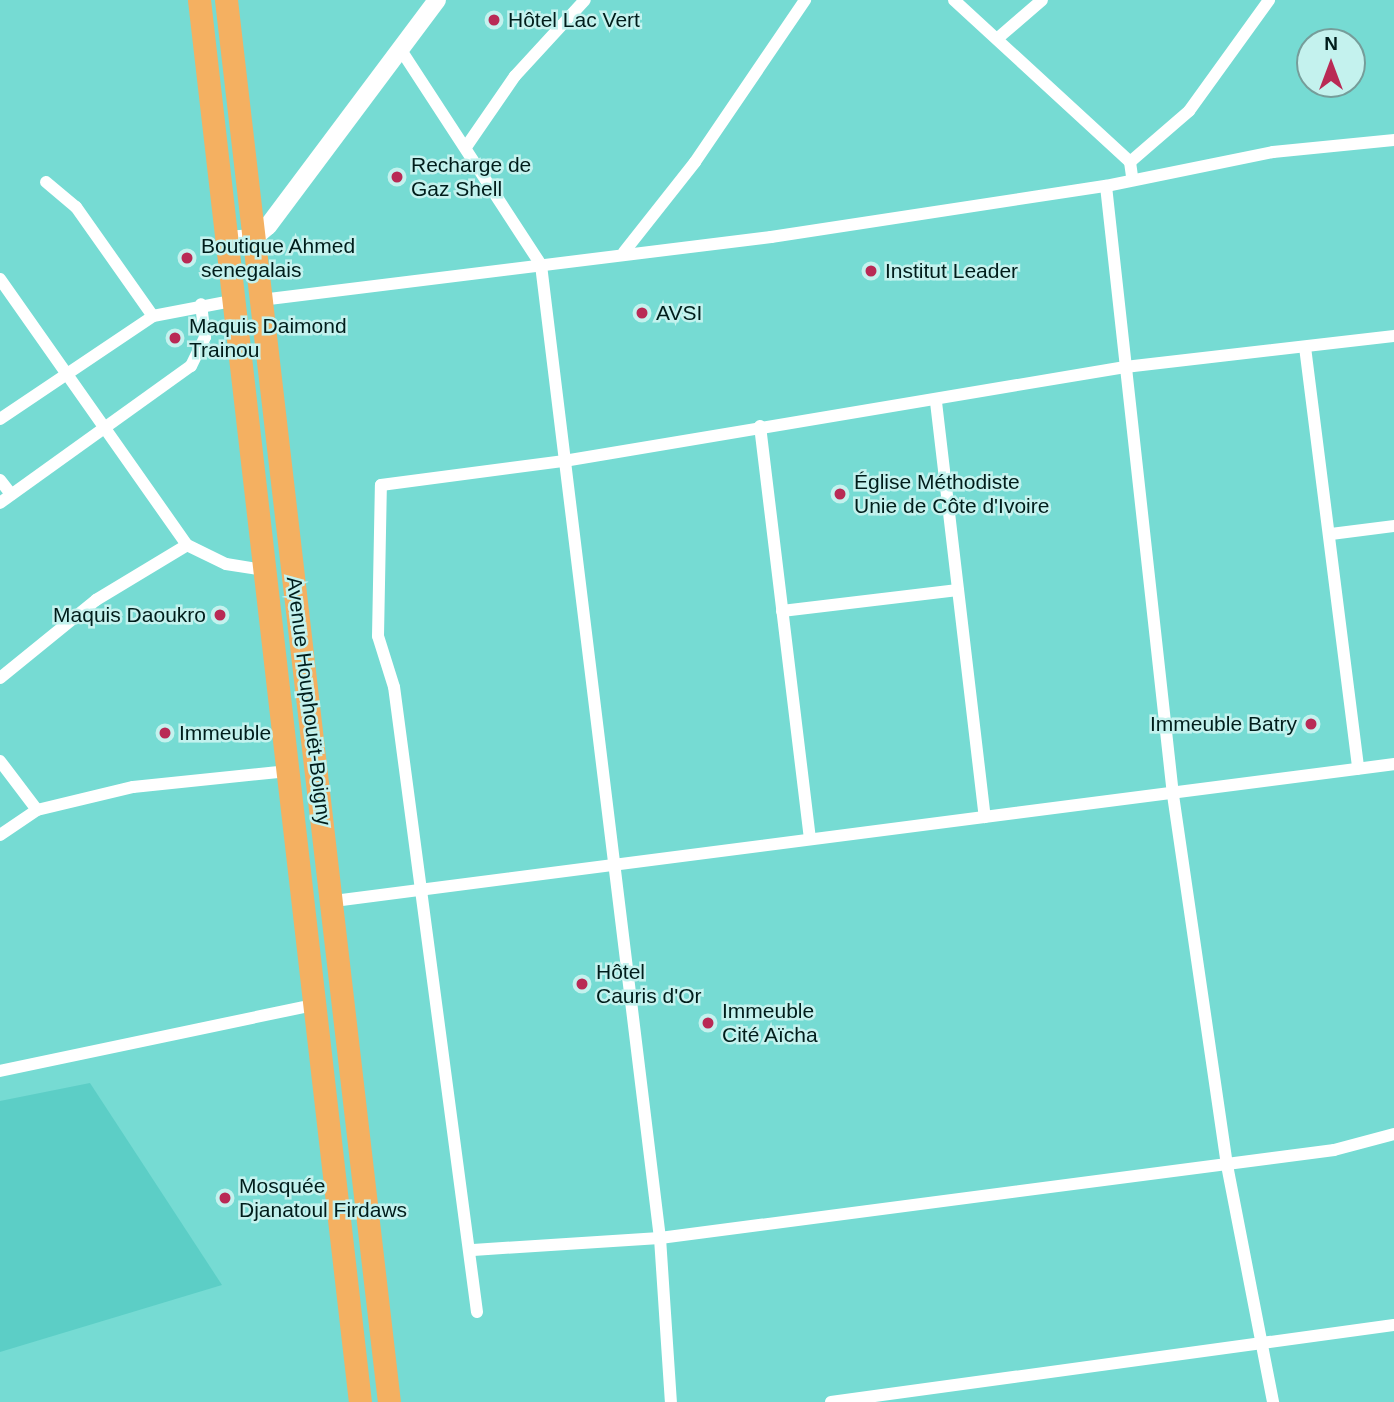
<!DOCTYPE html>
<html>
<head>
<meta charset="utf-8">
<style>
  body { margin:0 }
  #map { position:relative; width:1394px; height:1402px; overflow:hidden; background:#76dbd3; font-family:Helvetica,sans-serif }
  div>[style] { position:absolute }
  .built>* { inset:0; background:#5ccec6 }
  .street>* { height:12px; margin:-6px; padding:0 6px; transform-origin:6px; border-radius:6px; background:#fff }
  .secondary>* { height:18px; margin:-9px; padding:0 9px; transform-origin:9px; border-radius:9px; background:#fff }
  .highway>* { height:23px; margin:-11.5px; padding:0 11.5px; transform-origin:11.5px; border-radius:11.5px; background:#f4b061 }
  .dots>* { width:19px; height:19px; translate:-50% -50%; box-sizing:border-box; border:4px solid #c4f2ee; border-radius:50% }
  span { translate:-50% -50%; white-space:nowrap; text-align:center; line-height:1.15; -webkit-text-stroke:5px #c4f2ee; paint-order:stroke }
  .poi-label { font-size:21px; color:#001d1b }
  .left { translate:0 -50%; text-align:left }
  .right { translate:-100% -50%; text-align:right }
  .street-label { font-size:21px; color:#001d1b }
  .north { position:absolute; left:1296px; top:28px; width:70px; height:70px; box-sizing:border-box; background:#c4f2ee; border:2px solid #769d9a; border-radius:50%; rotate:0deg; font-size:19px; font-weight:700; line-height:28px; text-align:center; color:#001d1b }
  .north::after { content:''; display:block; margin:auto; width:24px; height:32px; background:#b92a55; clip-path:polygon(50% 0,100% 100%,50% 72%,0 100%) }
</style>
</head>
<body>
<div id="map">
  <div class="built">
    <i style="clip-path:polygon(90px 1083px,222px 1285px,0 1352px,0 1101px)"></i>
  </div>
  <div class="street">
    <i style="left:954px;top:0;width:239px;rotate:42.6deg"></i>
    <i style="left:1130px;top:162px;width:14px;rotate:82deg"></i>
    <i style="left:998px;top:38px;width:58px;rotate:-40.8deg"></i>
    <i style="left:399px;top:47px;width:260px;rotate:56.9deg"></i>
    <i style="left:541px;top:265px;width:980px;rotate:83.03deg"></i>
    <i style="left:660px;top:1238px;width:164px;rotate:86.2deg"></i>
    <i style="left:466px;top:147px;width:86px;rotate:-55.4deg"></i>
    <i style="left:515px;top:76px;width:103px;rotate:-47.4deg"></i>
    <i style="left:1130px;top:162px;width:78px;rotate:-40.8deg"></i>
    <i style="left:1189px;top:111px;width:137px;rotate:-54.2deg"></i>
    <i style="left:46px;top:182px;width:39px;rotate:40deg"></i>
    <i style="left:76px;top:207px;width:133px;rotate:54.8deg"></i>
    <i style="left:1106px;top:186px;width:613px;rotate:83.72deg"></i>
    <i style="left:1173px;top:795px;width:369px;rotate:81.7deg"></i>
    <i style="left:1226px;top:1160px;width:247px;rotate:79deg"></i>
    <i style="left:624px;top:252px;width:115px;rotate:-51.7deg"></i>
    <i style="left:695px;top:162px;width:196px;rotate:-55.8deg"></i>
    <i style="left:0;top:279px;width:325px;rotate:54.9deg"></i>
    <i style="left:187px;top:545px;width:43px;rotate:26deg"></i>
    <i style="left:226px;top:564px;width:38px;rotate:9deg"></i>
    <i style="left:261px;top:300px;width:514px;rotate:-7.04deg"></i>
    <i style="left:771px;top:237px;width:339px;rotate:-8.7deg"></i>
    <i style="left:1106px;top:186px;width:170px;rotate:-11.5deg"></i>
    <i style="left:1273px;top:152px;width:122px;rotate:-5.7deg"></i>
    <i style="left:1305px;top:347px;width:425px;rotate:82.8deg"></i>
    <i style="left:936px;top:402px;width:418px;rotate:83.3deg"></i>
    <i style="left:0;top:419px;width:184px;rotate:-33.9deg"></i>
    <i style="left:153px;top:316px;width:80px;rotate:-10.8deg"></i>
    <i style="left:760px;top:426px;width:416px;rotate:83.1deg"></i>
    <i style="left:0;top:480px;width:18px;rotate:52deg"></i>
    <i style="left:0;top:503px;width:235px;rotate:-35.7deg"></i>
    <i style="left:191px;top:366px;width:32px;rotate:-64deg"></i>
    <i style="left:205px;top:337px;width:33px;rotate:-97deg"></i>
    <i style="left:1331px;top:534px;width:64px;rotate:-7.2deg"></i>
    <i style="left:782px;top:611px;width:177px;rotate:-6.8deg"></i>
    <i style="left:0;top:678px;width:124px;rotate:-39.1deg"></i>
    <i style="left:96px;top:600px;width:106px;rotate:-31.1deg"></i>
    <i style="left:0;top:761px;width:61px;rotate:52.9deg"></i>
    <i style="left:0;top:835px;width:45px;rotate:-34deg"></i>
    <i style="left:37px;top:810px;width:99px;rotate:-13.5deg"></i>
    <i style="left:133px;top:787px;width:156px;rotate:-5.9deg"></i>
    <i style="left:334px;top:901px;width:1069px;rotate:-7.36deg"></i>
    <i style="left:0;top:1071px;width:321px;rotate:-11.9deg"></i>
    <i style="left:473px;top:1250px;width:187px;rotate:-3.7deg"></i>
    <i style="left:660px;top:1238px;width:680px;rotate:-7.44deg"></i>
    <i style="left:1334px;top:1150px;width:62px;rotate:-14.9deg"></i>
    <i style="left:477px;top:1312px;width:630px;rotate:-97.56deg"></i>
    <i style="left:394px;top:687px;width:53px;rotate:-107.4deg"></i>
    <i style="left:378px;top:636px;width:151px;rotate:-88.9deg"></i>
    <i style="left:381px;top:485px;width:185px;rotate:-7.5deg"></i>
    <i style="left:564px;top:461px;width:569px;rotate:-9.51deg"></i>
    <i style="left:1125px;top:367px;width:271px;rotate:-6.6deg"></i>
    <i style="left:831px;top:1402px;width:568px;rotate:-7.79deg"></i>
  </div>
  <div class="secondary">
    <i style="left:226px;top:240px;width:28px;rotate:-4deg"></i>
    <i style="left:254px;top:238px;width:18px;rotate:-41deg"></i>
    <i style="left:268px;top:226px;width:282px;rotate:-53.2deg"></i>
  </div>
  <div class="highway">
    <i style="left:199px;top:0;width:1411px;rotate:83.45deg"></i>
    <i style="left:226px;top:0;width:1411px;rotate:83.37deg"></i>
  </div>
  <div class="dots">
    <i style="left:494px;top:20px;background:#b92a55"></i>
    <i style="left:397px;top:177px;background:#b92a55"></i>
    <i style="left:187px;top:258px;background:#b92a55"></i>
    <i style="left:871px;top:271px;background:#b92a55"></i>
    <i style="left:642px;top:313px;background:#b92a55"></i>
    <i style="left:175px;top:338px;background:#b92a55"></i>
    <i style="left:840px;top:494px;background:#b92a55"></i>
    <i style="left:220px;top:615px;background:#b92a55"></i>
    <i style="left:1311px;top:724px;background:#b92a55"></i>
    <i style="left:165px;top:733px;background:#b92a55"></i>
    <i style="left:582px;top:984px;background:#b92a55"></i>
    <i style="left:708px;top:1023px;background:#b92a55"></i>
    <i style="left:225px;top:1198px;background:#b92a55"></i>
  </div>
  <div class="poi-label">
    <span class="left" style="left:508px;top:20px">Hôtel Lac Vert</span>
    <span class="left" style="left:411px;top:177px">Recharge de<br>Gaz Shell</span>
    <span class="left" style="left:201px;top:258px">Boutique Ahmed<br>senegalais</span>
    <span class="left" style="left:885px;top:271px">Institut Leader</span>
    <span class="left" style="left:656px;top:313px">AVSI</span>
    <span class="left" style="left:189px;top:338px">Maquis Daimond<br>Trainou</span>
    <span class="left" style="left:854px;top:494px">Église Méthodiste<br>Unie de Côte d'Ivoire</span>
    <span class="right" style="left:206px;top:615px">Maquis Daoukro</span>
    <span class="right" style="left:1297px;top:724px">Immeuble Batry</span>
    <span class="left" style="left:179px;top:733px">Immeuble</span>
    <span class="left" style="left:596px;top:984px">Hôtel<br>Cauris d'Or</span>
    <span class="left" style="left:722px;top:1023px">Immeuble<br>Cité Aïcha</span>
    <span class="left" style="left:239px;top:1198px">Mosquée<br>Djanatoul Firdaws</span>
  </div>
  <div class="street-label">
    <span style="left:309px;top:701px;rotate:83deg">Avenue Houphouët-Boigny</span>
  </div>
  <div class="north">N</div>
</div>
</body>
</html>
